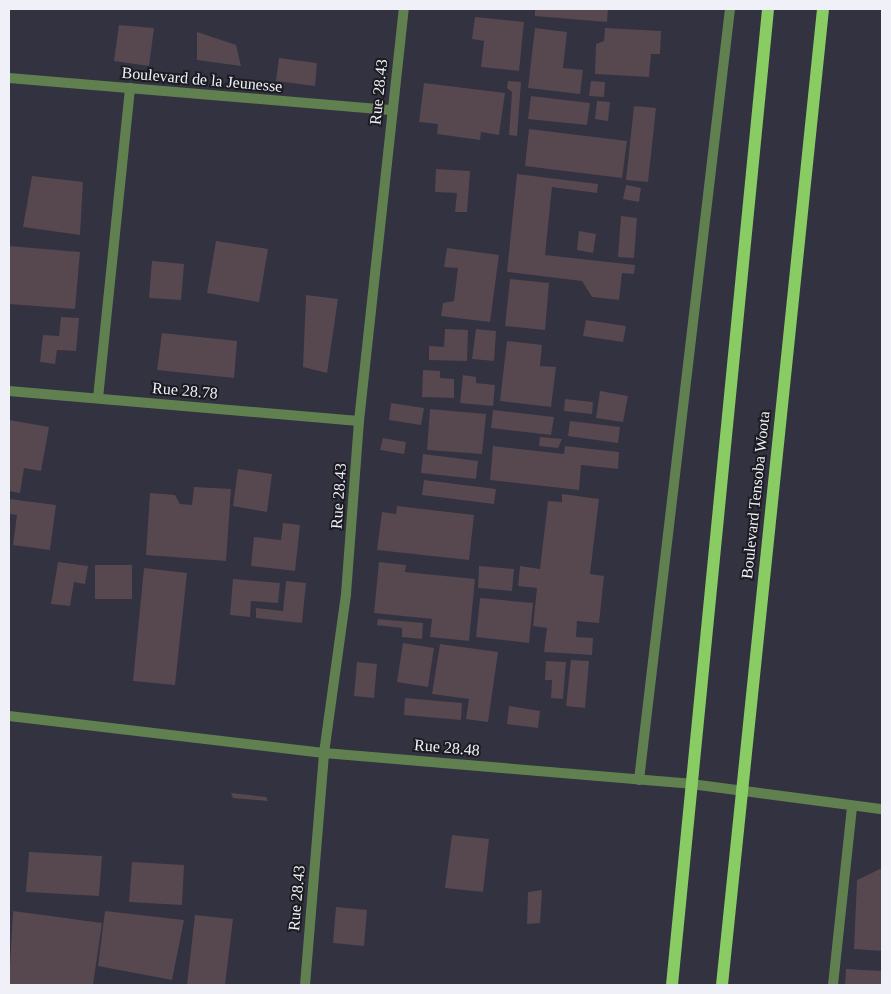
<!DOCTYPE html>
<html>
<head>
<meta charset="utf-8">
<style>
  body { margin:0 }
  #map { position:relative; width:891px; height:994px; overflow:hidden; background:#323240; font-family:Georgia,serif }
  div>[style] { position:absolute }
  .building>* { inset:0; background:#57474f }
  .minor>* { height:10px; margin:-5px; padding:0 5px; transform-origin:5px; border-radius:5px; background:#60804f }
  .primary>* { height:12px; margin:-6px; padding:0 6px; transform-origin:6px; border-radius:6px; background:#88cc63 }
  span { translate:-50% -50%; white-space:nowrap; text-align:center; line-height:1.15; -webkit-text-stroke:4px #1b1b21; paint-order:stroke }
  .street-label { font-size:16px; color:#f0f0f9 }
  .frame { position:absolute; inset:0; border:10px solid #f0f0f9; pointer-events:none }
</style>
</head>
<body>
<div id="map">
  <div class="building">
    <i style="clip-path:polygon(535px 9px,608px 9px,607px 22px,535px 16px)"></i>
    <i style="clip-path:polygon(475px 17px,524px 22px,519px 71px,481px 67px,484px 41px,472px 39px)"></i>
    <i style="clip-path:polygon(119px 25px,154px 28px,149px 66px,114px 61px)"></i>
    <i style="clip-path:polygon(535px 28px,567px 32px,563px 68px,583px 70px,580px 94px,528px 88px)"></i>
    <i style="clip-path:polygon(605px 28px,661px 31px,660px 54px,651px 54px,649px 77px,595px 74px,596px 44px,604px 41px)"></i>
    <i style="clip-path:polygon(197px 32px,236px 45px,241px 66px,197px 60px)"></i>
    <i style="clip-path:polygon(279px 58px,317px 63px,315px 86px,276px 81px)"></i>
    <i style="clip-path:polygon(508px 81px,521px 82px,517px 136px,509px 135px,512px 92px,507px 88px)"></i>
    <i style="clip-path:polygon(591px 81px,605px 82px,604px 97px,589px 96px)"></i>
    <i style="clip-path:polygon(424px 83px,505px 93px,499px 135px,481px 132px,480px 140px,437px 134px,438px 124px,419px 122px)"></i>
    <i style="clip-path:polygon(531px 96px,590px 103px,587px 125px,528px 119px)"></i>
    <i style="clip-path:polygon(597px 101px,610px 102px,608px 121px,595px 119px)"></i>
    <i style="clip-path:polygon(634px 106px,656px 108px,648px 182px,626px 180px)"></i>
    <i style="clip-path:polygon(529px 129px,627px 141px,622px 178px,525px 166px)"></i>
    <i style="clip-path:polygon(436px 169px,470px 171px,467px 212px,455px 212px,457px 193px,435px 192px)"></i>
    <i style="clip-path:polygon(517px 174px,598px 184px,597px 193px,552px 187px,545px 255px,635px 265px,634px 274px,622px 273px,619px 300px,592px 297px,582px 281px,507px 272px)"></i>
    <i style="clip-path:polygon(32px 176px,83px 182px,80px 235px,23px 227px)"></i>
    <i style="clip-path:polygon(626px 185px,641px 188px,639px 202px,623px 199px)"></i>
    <i style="clip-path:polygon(621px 216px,637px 218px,634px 258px,618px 257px)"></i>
    <i style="clip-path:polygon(579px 231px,596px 234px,593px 253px,577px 250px)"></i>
    <i style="clip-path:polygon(216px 241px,268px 249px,259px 302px,207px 293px)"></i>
    <i style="clip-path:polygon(9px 246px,80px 252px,75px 309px,9px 304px)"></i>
    <i style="clip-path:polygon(447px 248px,499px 255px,490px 322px,441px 316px,443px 303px,454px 301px,458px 268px,444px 267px)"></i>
    <i style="clip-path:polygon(152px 261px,184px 264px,181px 300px,149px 298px)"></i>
    <i style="clip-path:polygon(510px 279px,549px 283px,545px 330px,505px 326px)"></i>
    <i style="clip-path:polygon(306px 295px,338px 299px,327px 373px,303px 367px)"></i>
    <i style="clip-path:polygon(61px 317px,79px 318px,76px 351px,57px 350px,55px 364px,40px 362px,43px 335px,59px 336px)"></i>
    <i style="clip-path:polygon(586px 320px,626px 326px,623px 342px,583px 336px)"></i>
    <i style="clip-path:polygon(445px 329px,468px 330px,467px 361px,429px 360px,429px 346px,444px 347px)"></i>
    <i style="clip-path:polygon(476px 329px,496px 331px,494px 361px,472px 359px)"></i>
    <i style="clip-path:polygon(162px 333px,237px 341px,234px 378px,157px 370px)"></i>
    <i style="clip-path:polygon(507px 341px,542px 345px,540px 366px,556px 367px,551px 407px,500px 401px)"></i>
    <i style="clip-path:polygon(423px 370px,440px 371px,440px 378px,454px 379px,454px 398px,422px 397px)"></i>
    <i style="clip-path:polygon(463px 375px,476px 377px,476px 383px,495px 385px,493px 406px,460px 403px)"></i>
    <i style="clip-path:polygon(600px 391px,628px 396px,623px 422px,596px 418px)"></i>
    <i style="clip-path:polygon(565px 399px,593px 402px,592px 414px,564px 411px)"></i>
    <i style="clip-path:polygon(391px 403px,424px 408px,421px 425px,389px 420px)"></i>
    <i style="clip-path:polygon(430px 409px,486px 414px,482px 454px,427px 450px)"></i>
    <i style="clip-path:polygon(493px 410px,554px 417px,551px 435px,491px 428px)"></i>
    <i style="clip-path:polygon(9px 420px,49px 427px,41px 471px,24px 468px,20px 493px,9px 491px)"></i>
    <i style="clip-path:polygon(570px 421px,620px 427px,618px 443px,568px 436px)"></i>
    <i style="clip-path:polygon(540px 437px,562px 439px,558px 448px,539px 446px)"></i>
    <i style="clip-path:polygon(383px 438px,406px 442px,404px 454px,380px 450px)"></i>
    <i style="clip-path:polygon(493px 446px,564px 454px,565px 446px,619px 452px,618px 469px,581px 465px,579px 490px,490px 480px)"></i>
    <i style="clip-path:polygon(423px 454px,478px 461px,476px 479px,421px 473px)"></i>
    <i style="clip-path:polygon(238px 469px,272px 474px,267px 512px,233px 506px)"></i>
    <i style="clip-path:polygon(424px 480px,496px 489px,494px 504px,422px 495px)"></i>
    <i style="clip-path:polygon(194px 487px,231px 489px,226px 561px,146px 555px,150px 493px,175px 495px,180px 504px,192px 505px)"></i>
    <i style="clip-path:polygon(562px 494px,599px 499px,590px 574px,604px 576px,599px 623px,577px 621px,576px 637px,593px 638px,592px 655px,544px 652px,547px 628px,533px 626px,537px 588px,518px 586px,520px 566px,540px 569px,548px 501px,562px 502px)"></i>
    <i style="clip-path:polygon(9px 499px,56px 505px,50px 550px,13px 545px,17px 515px,9px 514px)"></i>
    <i style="clip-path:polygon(397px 506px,474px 515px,469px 560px,377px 550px,382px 512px,396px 514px)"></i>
    <i style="clip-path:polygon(283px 523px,300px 525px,295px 571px,251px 566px,254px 537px,281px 540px)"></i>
    <i style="clip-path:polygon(58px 562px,88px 566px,85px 584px,74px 582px,70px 606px,51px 604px)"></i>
    <i style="clip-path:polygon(379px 562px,406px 565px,405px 572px,475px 579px,469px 641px,430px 637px,432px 619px,374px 613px)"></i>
    <i style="clip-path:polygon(95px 565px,132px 565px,132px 599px,95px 599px)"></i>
    <i style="clip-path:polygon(479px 566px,514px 569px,512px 591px,478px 588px)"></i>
    <i style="clip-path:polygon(144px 568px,187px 573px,175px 685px,133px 681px)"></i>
    <i style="clip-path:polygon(233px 579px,280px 583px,278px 603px,251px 601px,250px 617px,230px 615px)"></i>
    <i style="clip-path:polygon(286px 581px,306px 583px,302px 623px,256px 618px,256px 608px,283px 611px)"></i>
    <i style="clip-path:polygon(480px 598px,533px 603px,529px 643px,476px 637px)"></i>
    <i style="clip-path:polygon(378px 619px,423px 623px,422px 639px,402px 637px,402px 628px,377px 625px)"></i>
    <i style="clip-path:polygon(403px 643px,434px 648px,428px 687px,397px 682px)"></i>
    <i style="clip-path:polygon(440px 644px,498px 652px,488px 722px,466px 719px,469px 699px,432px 694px)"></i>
    <i style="clip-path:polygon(571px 660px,589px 661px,585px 708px,566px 706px)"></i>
    <i style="clip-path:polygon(546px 661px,566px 662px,563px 699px,551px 698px,552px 680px,545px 680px)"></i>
    <i style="clip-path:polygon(357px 662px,377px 664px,374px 698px,354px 696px)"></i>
    <i style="clip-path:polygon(405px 698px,462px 703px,461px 720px,404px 715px)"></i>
    <i style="clip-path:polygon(509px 706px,540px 711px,538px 728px,507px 724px)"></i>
    <i style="clip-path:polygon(231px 793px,266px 797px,268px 801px,233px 798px)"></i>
    <i style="clip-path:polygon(452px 835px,489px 839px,483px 892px,445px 888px)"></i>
    <i style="clip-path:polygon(29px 852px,102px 856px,99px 896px,26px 892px)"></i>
    <i style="clip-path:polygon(132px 862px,184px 865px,182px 905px,129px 902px)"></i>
    <i style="clip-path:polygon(882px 868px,882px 951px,854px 949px,857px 880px)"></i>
    <i style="clip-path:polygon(542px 890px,540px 923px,527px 924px,528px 892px)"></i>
    <i style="clip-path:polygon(336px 907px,367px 910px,364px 946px,333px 943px)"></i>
    <i style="clip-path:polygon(13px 911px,102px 923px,93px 985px,9px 985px)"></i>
    <i style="clip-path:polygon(105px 911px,184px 920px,172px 980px,98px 966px)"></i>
    <i style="clip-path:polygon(195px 915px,233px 919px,225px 985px,187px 985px)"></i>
    <i style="clip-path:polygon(846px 969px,882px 971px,882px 985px,845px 985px)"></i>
  </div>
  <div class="minor">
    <i style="left:9px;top:78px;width:385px;rotate:4.8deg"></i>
    <i style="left:9px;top:391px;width:351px;rotate:4.9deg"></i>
    <i style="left:98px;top:398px;width:312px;rotate:-84.1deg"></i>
    <i style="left:9px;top:716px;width:317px;rotate:6.7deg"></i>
    <i style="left:324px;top:753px;width:368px;rotate:4.8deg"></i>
    <i style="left:691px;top:784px;width:193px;rotate:7.5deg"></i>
    <i style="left:639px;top:780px;width:776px;rotate:-83.27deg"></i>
    <i style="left:305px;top:985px;width:233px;rotate:-85.3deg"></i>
    <i style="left:324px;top:753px;width:161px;rotate:-82.1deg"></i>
    <i style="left:346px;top:594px;width:173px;rotate:-85.7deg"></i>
    <i style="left:359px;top:421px;width:414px;rotate:-83.8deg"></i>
    <i style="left:833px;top:985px;width:180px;rotate:-83.9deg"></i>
  </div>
  <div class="primary">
    <i style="left:672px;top:985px;width:981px;rotate:-84.38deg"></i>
    <i style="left:722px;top:985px;width:981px;rotate:-84.09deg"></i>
  </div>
  <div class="street-label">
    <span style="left:202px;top:80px;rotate:5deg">Boulevard de la Jeunesse</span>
    <span style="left:379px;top:92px;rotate:-84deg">Rue 28.43</span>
    <span style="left:185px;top:391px;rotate:5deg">Rue 28.78</span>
    <span style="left:756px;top:495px;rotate:-84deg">Boulevard Tensoba Woota</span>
    <span style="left:339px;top:496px;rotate:-86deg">Rue 28.43</span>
    <span style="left:447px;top:748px;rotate:5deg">Rue 28.48</span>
    <span style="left:297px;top:898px;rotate:-85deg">Rue 28.43</span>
  </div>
  <div class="frame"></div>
</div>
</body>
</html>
